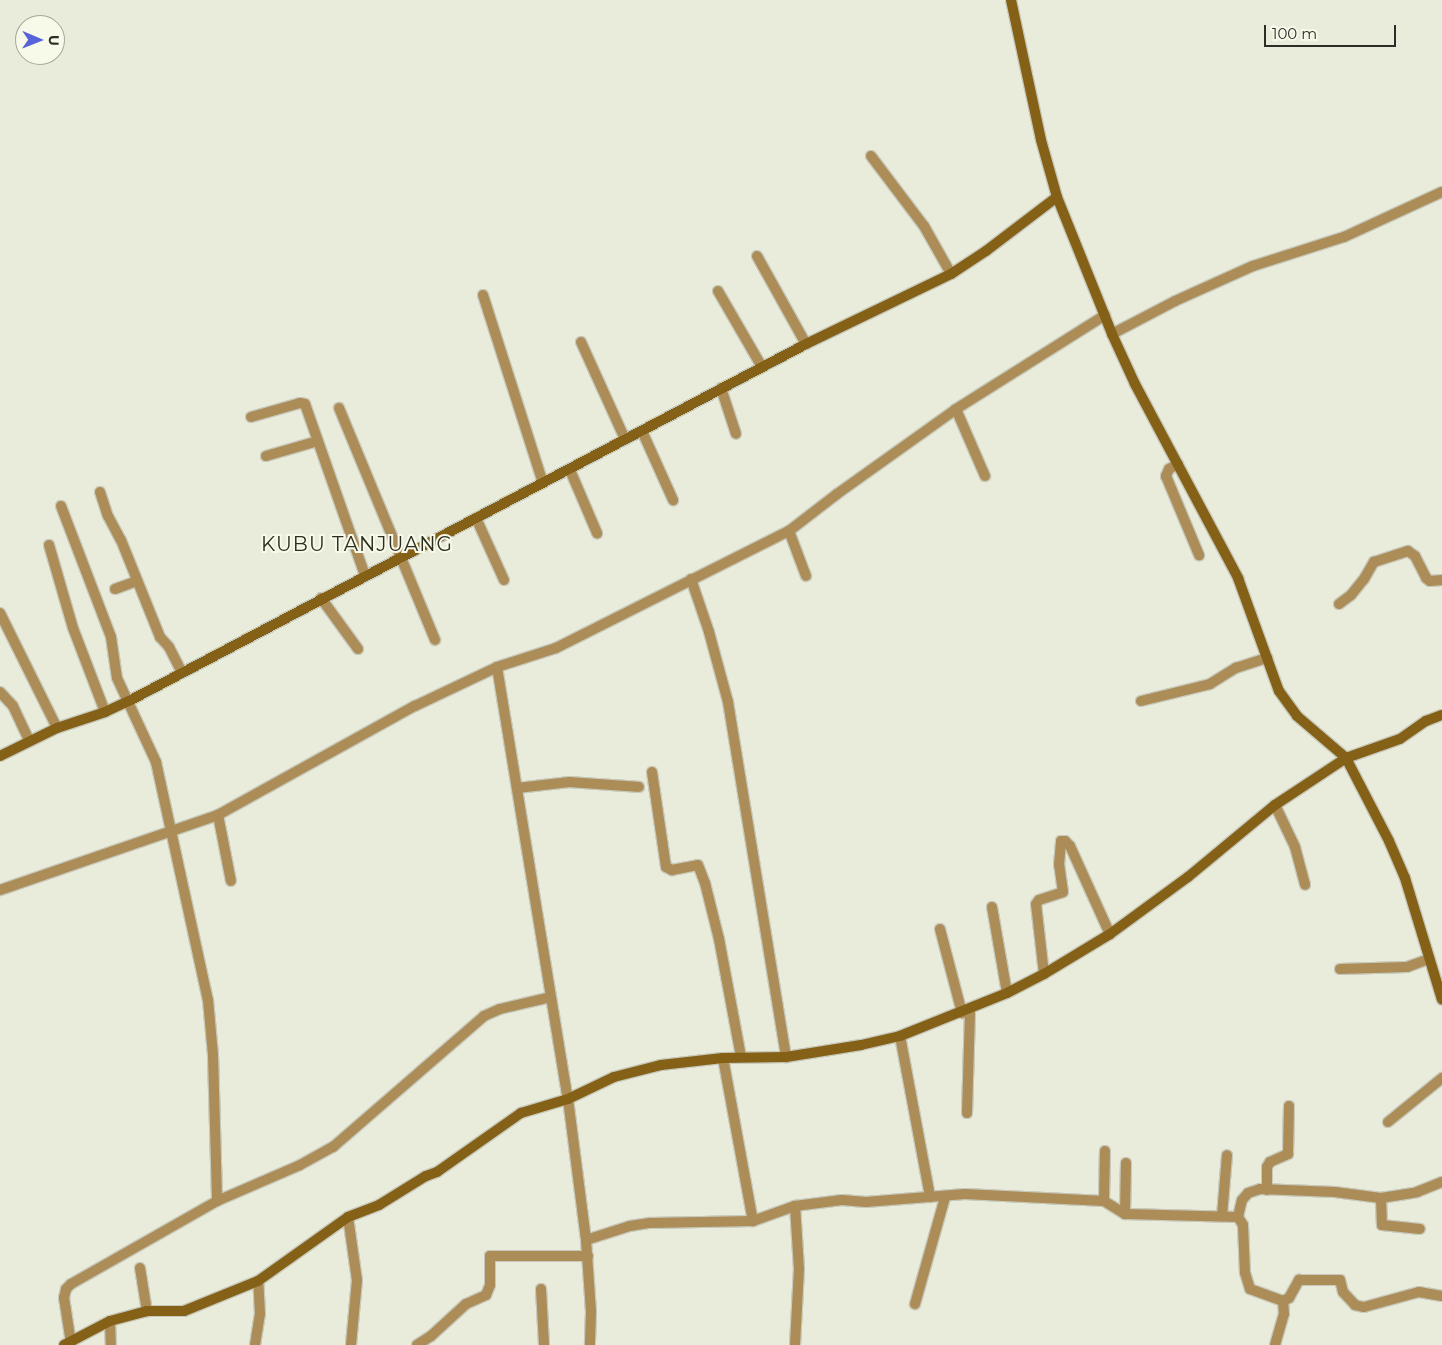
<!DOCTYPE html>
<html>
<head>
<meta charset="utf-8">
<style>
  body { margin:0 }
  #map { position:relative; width:1442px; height:1345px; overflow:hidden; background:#e9ebdb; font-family:Montserrat,sans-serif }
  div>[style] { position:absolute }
  .roads { filter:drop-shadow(1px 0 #c7c9bb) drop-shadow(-1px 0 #c7c9bb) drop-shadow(0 1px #c7c9bb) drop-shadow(0 -1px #c7c9bb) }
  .street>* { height:10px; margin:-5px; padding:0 5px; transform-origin:5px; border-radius:5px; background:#ac8c57 }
  .secondary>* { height:10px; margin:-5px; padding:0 5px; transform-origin:5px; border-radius:5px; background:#856017 }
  span { translate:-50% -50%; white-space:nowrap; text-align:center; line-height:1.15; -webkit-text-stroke:4px #f7f9e9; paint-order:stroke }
  .quarter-label { font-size:20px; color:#2c2d21; letter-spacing:1px }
  .north { position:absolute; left:15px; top:15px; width:50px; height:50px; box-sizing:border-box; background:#f7f9e9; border:1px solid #a6a79b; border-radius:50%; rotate:91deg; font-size:14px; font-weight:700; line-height:20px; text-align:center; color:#2c2d27 }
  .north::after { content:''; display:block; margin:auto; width:18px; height:22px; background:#5663d9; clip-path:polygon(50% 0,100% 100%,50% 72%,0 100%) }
  .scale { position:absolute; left:1264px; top:25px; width:132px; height:22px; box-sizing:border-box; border:2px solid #2c2d27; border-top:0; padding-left:6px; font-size:15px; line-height:18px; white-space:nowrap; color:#2c2d27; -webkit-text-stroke:4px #f7f9e9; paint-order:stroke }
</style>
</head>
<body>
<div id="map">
  <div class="roads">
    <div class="street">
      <i style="left:871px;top:156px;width:88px;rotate:52.9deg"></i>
      <i style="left:924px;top:226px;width:55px;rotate:60.6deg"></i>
      <i style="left:757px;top:256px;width:101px;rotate:60.9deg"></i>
      <i style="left:718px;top:291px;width:88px;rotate:59.9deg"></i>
      <i style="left:483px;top:295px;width:197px;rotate:72.3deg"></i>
      <i style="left:1112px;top:334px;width:71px;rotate:-27.6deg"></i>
      <i style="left:1175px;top:301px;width:85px;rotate:-24.2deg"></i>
      <i style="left:1253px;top:266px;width:96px;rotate:-17.7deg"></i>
      <i style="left:1344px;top:237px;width:108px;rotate:-24.7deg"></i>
      <i style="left:581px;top:342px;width:107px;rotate:65.6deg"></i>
      <i style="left:721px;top:388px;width:48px;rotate:71.9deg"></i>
      <i style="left:339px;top:408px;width:251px;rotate:67.5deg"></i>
      <i style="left:956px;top:409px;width:73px;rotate:66.6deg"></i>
      <i style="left:251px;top:417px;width:51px;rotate:-15.9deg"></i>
      <i style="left:300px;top:403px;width:5px;rotate:11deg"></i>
      <i style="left:305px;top:404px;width:181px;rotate:70.7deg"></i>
      <i style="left:642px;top:431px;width:76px;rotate:65.8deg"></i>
      <i style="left:266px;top:456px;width:54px;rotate:-16.1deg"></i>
      <i style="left:1178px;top:464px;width:10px;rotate:151deg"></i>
      <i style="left:1169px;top:469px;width:8px;rotate:113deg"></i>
      <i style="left:1166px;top:476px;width:86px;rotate:67.3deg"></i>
      <i style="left:570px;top:470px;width:69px;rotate:66.8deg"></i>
      <i style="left:100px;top:492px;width:25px;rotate:72deg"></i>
      <i style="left:108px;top:516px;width:27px;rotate:62deg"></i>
      <i style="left:121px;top:540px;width:105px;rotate:68.1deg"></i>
      <i style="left:160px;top:637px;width:13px;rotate:48deg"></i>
      <i style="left:169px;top:647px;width:28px;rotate:63deg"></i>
      <i style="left:61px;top:506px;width:140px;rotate:69.1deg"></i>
      <i style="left:111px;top:637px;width:41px;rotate:81.7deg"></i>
      <i style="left:117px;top:678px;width:93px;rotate:65.1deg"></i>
      <i style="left:156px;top:762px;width:244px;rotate:77.7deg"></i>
      <i style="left:208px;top:1000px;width:55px;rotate:84.8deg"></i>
      <i style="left:213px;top:1055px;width:146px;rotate:88.4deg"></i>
      <i style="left:476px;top:518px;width:68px;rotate:65.7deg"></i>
      <i style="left:789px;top:531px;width:48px;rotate:69.3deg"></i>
      <i style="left:49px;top:545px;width:86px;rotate:73.9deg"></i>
      <i style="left:73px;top:628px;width:90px;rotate:69.1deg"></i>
      <i style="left:691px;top:579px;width:56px;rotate:71.2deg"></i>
      <i style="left:709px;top:632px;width:73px;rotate:74.8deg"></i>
      <i style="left:728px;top:702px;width:360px;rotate:80.7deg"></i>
      <i style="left:115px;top:589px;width:23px;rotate:-20deg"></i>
      <i style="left:321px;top:598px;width:63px;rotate:54deg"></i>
      <i style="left:1339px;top:604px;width:15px;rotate:-37deg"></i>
      <i style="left:1351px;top:595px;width:21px;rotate:-51deg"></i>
      <i style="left:1364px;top:579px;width:20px;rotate:-60deg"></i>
      <i style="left:1374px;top:562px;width:36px;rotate:-18deg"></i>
      <i style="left:1408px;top:551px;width:9px;rotate:36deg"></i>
      <i style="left:1415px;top:556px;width:25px;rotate:63deg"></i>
      <i style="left:1426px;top:578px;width:5px;rotate:37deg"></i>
      <i style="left:1430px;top:581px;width:12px;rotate:-5deg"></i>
      <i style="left:0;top:613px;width:128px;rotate:63.6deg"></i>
      <i style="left:497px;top:667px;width:438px;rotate:80.7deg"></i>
      <i style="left:568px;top:1099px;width:142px;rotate:82.7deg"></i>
      <i style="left:586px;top:1240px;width:72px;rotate:86deg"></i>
      <i style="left:591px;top:1312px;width:33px;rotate:92deg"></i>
      <i style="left:0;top:692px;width:19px;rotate:47deg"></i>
      <i style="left:13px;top:706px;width:38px;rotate:65deg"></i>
      <i style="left:1141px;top:701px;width:71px;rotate:-13.8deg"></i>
      <i style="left:1210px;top:684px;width:31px;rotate:-32deg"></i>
      <i style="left:1236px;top:668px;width:33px;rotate:-18deg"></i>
      <i style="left:652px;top:772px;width:96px;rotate:81.6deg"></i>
      <i style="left:666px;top:867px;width:7px;rotate:27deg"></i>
      <i style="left:672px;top:870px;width:26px;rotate:-11deg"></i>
      <i style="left:698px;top:865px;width:19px;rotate:69deg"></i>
      <i style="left:705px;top:883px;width:58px;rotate:76deg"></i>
      <i style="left:719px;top:939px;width:120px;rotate:79.4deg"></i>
      <i style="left:517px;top:788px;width:53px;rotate:-6.5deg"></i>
      <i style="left:570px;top:782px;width:69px;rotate:4.1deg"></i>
      <i style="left:1275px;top:805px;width:47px;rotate:64.5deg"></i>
      <i style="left:1295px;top:847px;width:39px;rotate:75deg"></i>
      <i style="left:218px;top:815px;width:67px;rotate:78.9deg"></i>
      <i style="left:0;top:890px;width:231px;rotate:-19deg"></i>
      <i style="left:218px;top:815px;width:225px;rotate:-29deg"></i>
      <i style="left:415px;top:706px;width:91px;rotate:-25.4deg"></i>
      <i style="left:497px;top:667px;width:62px;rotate:-17.9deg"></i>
      <i style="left:556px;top:648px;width:261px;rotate:-26.7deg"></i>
      <i style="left:789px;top:531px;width:61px;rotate:-37.6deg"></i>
      <i style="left:837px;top:494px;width:146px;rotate:-35.5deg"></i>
      <i style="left:956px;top:409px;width:176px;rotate:-32.2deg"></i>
      <i style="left:992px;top:907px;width:87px;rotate:80.1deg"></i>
      <i style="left:940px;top:929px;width:87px;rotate:75.3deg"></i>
      <i style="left:1340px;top:969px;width:67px;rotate:-1.7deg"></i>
      <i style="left:1407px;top:967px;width:23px;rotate:-20deg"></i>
      <i style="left:1044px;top:974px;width:70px;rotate:-96.5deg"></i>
      <i style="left:1036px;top:904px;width:5px;rotate:-53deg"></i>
      <i style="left:1039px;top:900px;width:25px;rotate:-18deg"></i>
      <i style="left:1063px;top:892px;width:27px;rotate:-98deg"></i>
      <i style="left:1059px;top:865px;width:24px;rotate:-85deg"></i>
      <i style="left:1061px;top:841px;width:4px"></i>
      <i style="left:1065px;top:841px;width:7px;rotate:45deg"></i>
      <i style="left:1070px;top:846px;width:97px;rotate:65.6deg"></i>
      <i style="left:900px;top:1036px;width:164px;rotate:79.4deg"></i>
      <i style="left:723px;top:1058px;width:166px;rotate:79.6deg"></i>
      <i style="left:967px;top:1113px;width:104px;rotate:-88.3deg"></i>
      <i style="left:1388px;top:1122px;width:70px;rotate:-39.2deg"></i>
      <i style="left:1267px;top:1190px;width:23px;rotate:-90deg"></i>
      <i style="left:1267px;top:1167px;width:6px;rotate:-59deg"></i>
      <i style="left:1270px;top:1162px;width:20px;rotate:-24deg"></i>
      <i style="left:1288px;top:1154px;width:48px;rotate:-88.8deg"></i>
      <i style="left:1381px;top:1198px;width:27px;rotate:88deg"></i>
      <i style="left:1382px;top:1225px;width:38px;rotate:6deg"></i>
      <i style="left:1104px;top:1201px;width:50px;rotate:-88.9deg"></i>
      <i style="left:1125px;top:1214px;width:51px;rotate:-88.9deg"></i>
      <i style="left:1222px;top:1216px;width:61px;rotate:-85.3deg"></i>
      <i style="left:348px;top:1217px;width:64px;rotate:81.9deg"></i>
      <i style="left:357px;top:1280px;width:65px;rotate:95.3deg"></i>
      <i style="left:586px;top:1240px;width:46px;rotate:-17.7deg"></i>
      <i style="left:630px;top:1226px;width:20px;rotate:-9deg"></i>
      <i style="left:650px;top:1223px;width:103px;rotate:-1.1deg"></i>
      <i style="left:753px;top:1221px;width:45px;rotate:-19.7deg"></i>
      <i style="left:795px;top:1206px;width:47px;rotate:-7.3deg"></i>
      <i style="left:842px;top:1200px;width:24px;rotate:5deg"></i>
      <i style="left:866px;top:1202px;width:99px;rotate:-4.6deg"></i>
      <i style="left:965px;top:1194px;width:139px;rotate:2.9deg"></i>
      <i style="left:1104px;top:1201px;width:25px;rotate:32deg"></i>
      <i style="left:1125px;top:1214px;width:113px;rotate:1.5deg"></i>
      <i style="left:140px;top:1268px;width:44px;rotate:80.8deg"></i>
      <i style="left:541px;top:1289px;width:56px;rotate:86.9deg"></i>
      <i style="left:1283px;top:1301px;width:7px;rotate:-27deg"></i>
      <i style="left:1289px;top:1298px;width:21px;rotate:-61deg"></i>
      <i style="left:1299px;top:1280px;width:41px"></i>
      <i style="left:1340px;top:1280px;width:12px;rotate:76deg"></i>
      <i style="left:1343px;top:1292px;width:18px;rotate:47deg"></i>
      <i style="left:1355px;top:1305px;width:9px;rotate:13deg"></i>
      <i style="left:1364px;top:1307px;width:57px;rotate:-15.3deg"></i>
      <i style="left:1419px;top:1292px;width:23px;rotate:10deg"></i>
      <i style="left:915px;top:1304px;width:111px;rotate:-74.3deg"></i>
      <i style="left:110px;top:1321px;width:24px;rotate:88deg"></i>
      <i style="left:71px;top:1343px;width:46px;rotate:-98.8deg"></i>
      <i style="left:64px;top:1298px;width:9px;rotate:-77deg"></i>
      <i style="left:66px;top:1289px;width:7px;rotate:-45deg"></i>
      <i style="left:71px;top:1284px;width:168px;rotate:-29.6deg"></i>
      <i style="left:217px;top:1201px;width:90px;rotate:-23.4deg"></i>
      <i style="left:300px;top:1165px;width:38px;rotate:-29deg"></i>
      <i style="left:333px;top:1147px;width:200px;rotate:-40.9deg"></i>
      <i style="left:484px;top:1016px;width:17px;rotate:-24deg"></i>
      <i style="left:500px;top:1009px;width:52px;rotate:-13.2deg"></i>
      <i style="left:255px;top:1345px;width:31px;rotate:-81deg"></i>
      <i style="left:260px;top:1314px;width:33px;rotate:-93deg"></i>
      <i style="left:417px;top:1345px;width:17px;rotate:-33deg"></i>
      <i style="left:431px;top:1336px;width:47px;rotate:-42.4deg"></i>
      <i style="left:466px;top:1304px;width:22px;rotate:-24deg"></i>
      <i style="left:486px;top:1295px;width:11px;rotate:-68deg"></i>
      <i style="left:490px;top:1285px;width:29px;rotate:-90deg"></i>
      <i style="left:490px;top:1256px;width:98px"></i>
      <i style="left:795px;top:1345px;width:76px;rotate:-87deg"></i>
      <i style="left:799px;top:1269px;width:63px;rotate:-93.6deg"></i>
      <i style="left:1275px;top:1345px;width:32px;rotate:-74deg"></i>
      <i style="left:1284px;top:1314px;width:13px;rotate:-94deg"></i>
      <i style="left:1283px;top:1301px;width:35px;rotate:-160deg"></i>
      <i style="left:1250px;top:1289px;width:17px;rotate:-107deg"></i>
      <i style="left:1245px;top:1273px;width:48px;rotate:-92.4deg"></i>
      <i style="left:1243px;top:1225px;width:9px;rotate:-122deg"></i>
      <i style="left:1238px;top:1217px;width:17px;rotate:-77deg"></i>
      <i style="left:1242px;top:1200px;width:9px;rotate:-49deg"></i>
      <i style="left:1248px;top:1193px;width:13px;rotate:-18deg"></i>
      <i style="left:1260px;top:1189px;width:75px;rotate:2.3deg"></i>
      <i style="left:1335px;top:1192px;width:46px;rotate:7.4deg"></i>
      <i style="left:1381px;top:1198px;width:36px;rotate:-9deg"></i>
      <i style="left:1417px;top:1192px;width:27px;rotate:-22deg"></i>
    </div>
    <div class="secondary">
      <i style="left:1011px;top:0;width:143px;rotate:77.9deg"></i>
      <i style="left:1041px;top:140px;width:59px;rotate:74.3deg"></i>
      <i style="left:1057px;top:197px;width:148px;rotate:68.1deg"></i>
      <i style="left:1112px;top:334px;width:55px;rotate:65.3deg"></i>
      <i style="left:1135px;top:384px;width:220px;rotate:62deg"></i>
      <i style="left:1238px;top:578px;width:120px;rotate:70.1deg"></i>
      <i style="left:1279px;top:691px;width:31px;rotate:54deg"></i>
      <i style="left:1297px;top:716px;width:65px;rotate:40.6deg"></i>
      <i style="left:1346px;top:758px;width:93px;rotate:62.6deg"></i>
      <i style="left:1389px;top:841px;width:40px;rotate:66.6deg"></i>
      <i style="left:1405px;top:878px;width:127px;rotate:73.1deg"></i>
      <i style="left:0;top:756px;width:64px;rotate:-26.2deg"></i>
      <i style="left:57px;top:728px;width:51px;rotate:-18.4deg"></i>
      <i style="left:105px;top:712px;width:26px;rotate:-25deg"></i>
      <i style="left:129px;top:701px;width:765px;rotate:-27.8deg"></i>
      <i style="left:806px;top:344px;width:161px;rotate:-25.8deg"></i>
      <i style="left:951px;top:274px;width:42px;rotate:-33.3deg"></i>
      <i style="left:986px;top:251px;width:89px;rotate:-37.3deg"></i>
      <i style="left:64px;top:1345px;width:52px;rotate:-27.6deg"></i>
      <i style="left:110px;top:1321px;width:38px;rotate:-15deg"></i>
      <i style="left:147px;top:1311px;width:37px"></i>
      <i style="left:184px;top:1311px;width:80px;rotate:-22.1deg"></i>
      <i style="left:258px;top:1281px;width:110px;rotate:-35.4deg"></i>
      <i style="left:348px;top:1217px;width:33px;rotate:-21deg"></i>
      <i style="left:379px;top:1205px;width:55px;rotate:-31.7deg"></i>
      <i style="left:426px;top:1176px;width:12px;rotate:-20deg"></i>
      <i style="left:437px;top:1172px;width:103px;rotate:-35.1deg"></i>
      <i style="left:521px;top:1113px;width:49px;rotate:-16.6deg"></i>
      <i style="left:568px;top:1099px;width:51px;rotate:-25.6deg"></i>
      <i style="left:614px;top:1077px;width:49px;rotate:-14.3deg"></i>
      <i style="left:661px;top:1065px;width:62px;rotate:-6.4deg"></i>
      <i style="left:723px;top:1058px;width:63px;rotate:-0.9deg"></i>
      <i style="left:786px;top:1057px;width:76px;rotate:-9.1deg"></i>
      <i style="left:861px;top:1045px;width:40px;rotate:-13deg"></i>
      <i style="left:900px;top:1036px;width:115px;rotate:-21.9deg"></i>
      <i style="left:1007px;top:993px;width:42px;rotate:-27.2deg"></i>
      <i style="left:1044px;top:974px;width:77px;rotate:-31.2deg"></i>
      <i style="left:1110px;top:934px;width:97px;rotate:-36.2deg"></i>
      <i style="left:1188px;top:877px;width:113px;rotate:-39.6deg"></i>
      <i style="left:1275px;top:805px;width:85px;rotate:-33.5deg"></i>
      <i style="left:1346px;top:758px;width:57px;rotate:-19.4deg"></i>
      <i style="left:1400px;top:739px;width:32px;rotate:-35deg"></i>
      <i style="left:1426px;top:721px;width:17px;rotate:-21deg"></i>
    </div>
  </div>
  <div class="quarter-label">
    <span style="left:357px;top:544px">KUBU TANJUANG</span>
  </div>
  <div class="north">U</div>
  <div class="scale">100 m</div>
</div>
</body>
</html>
